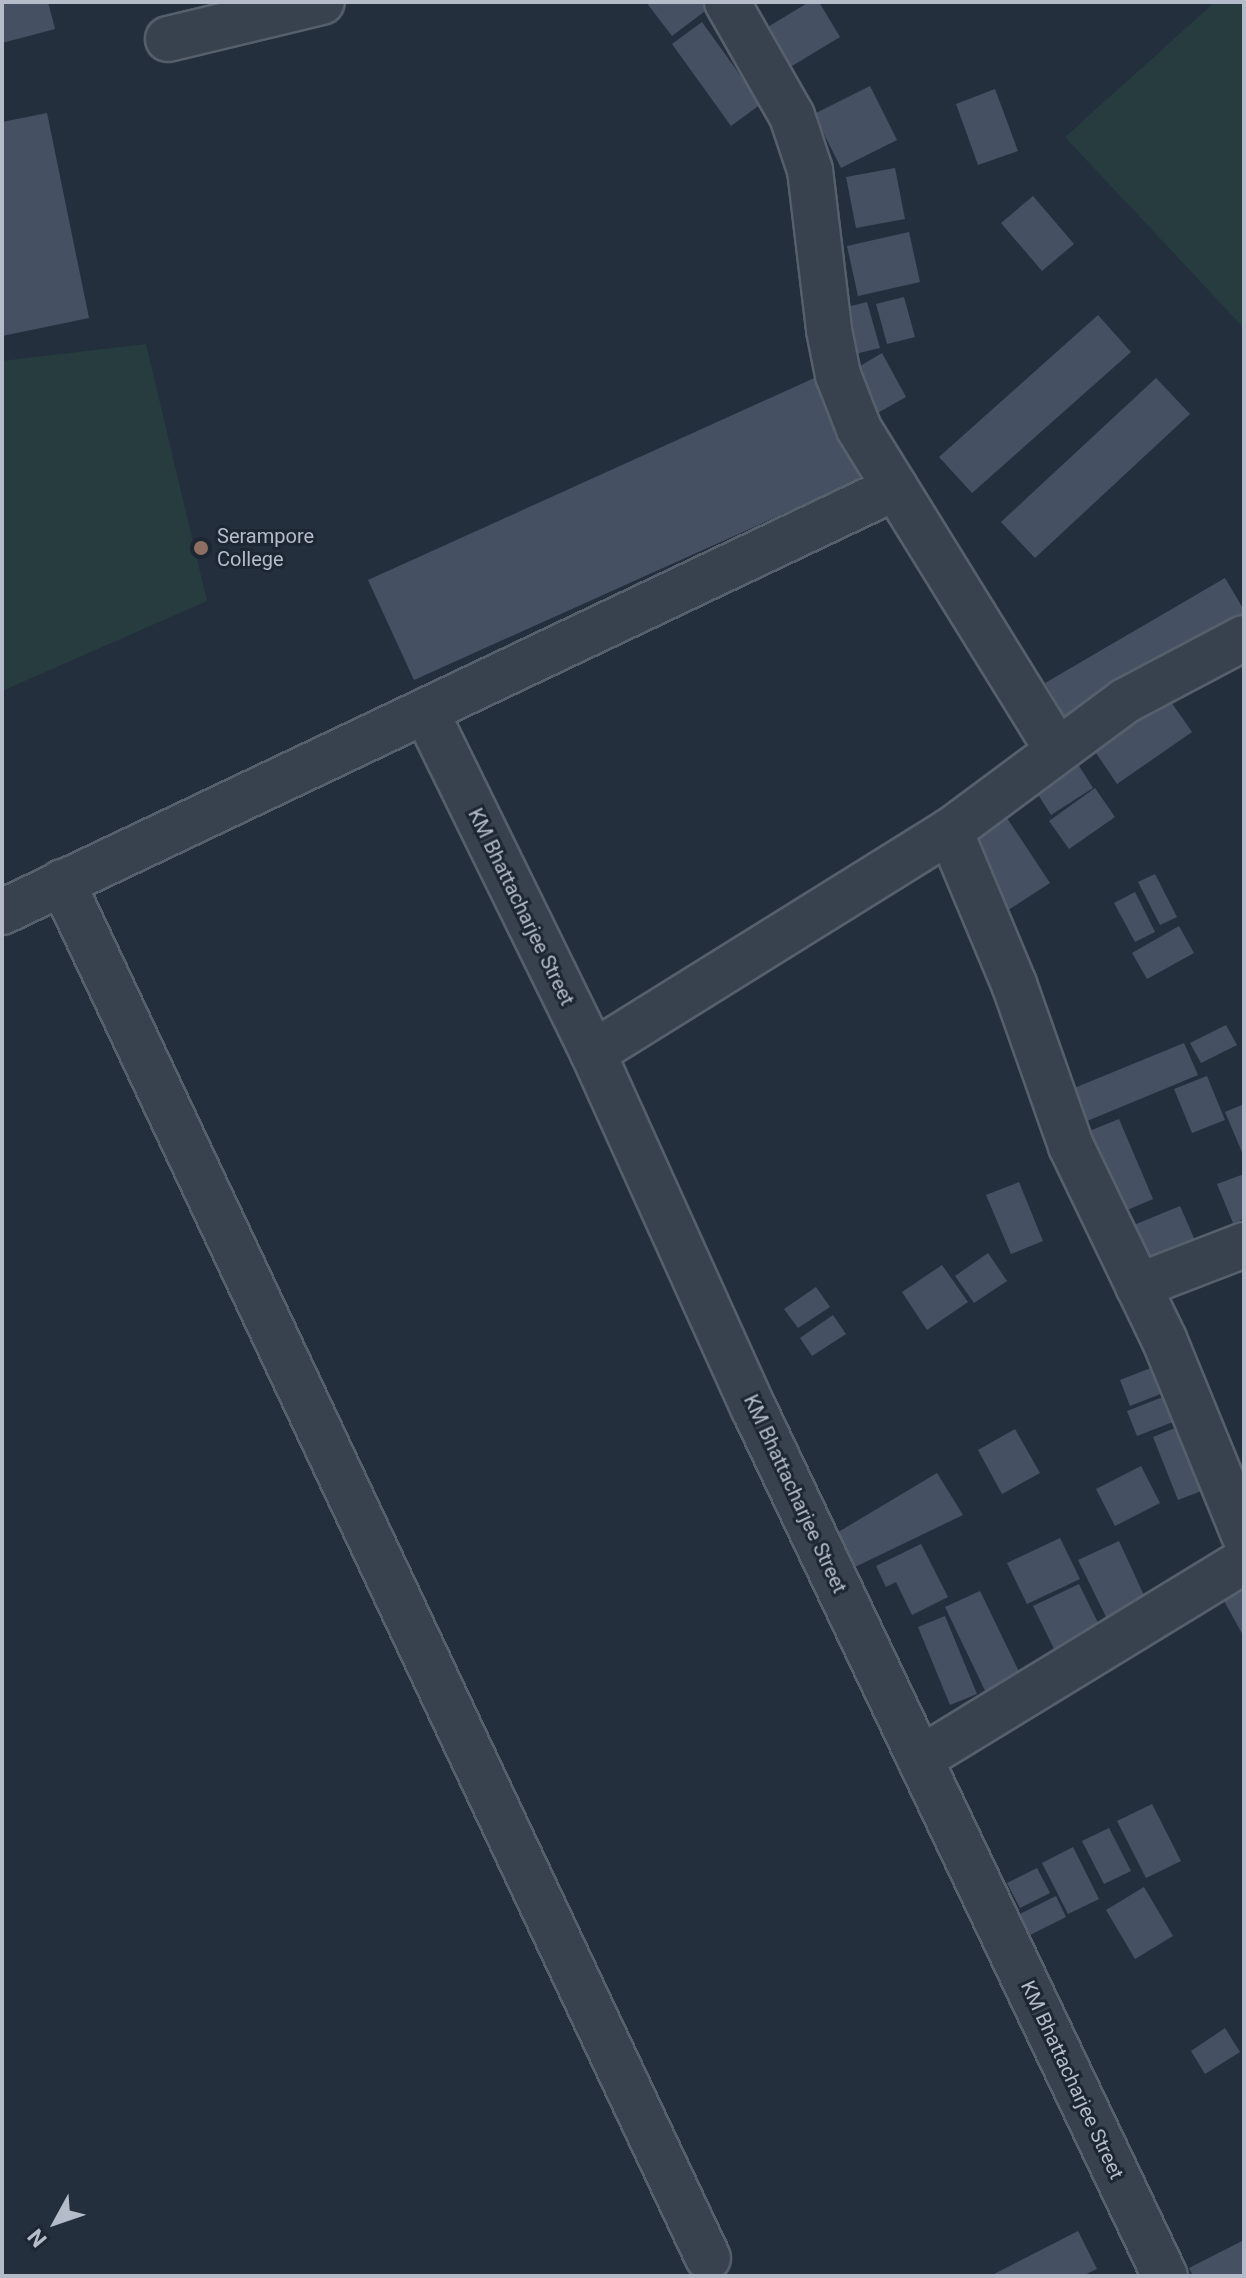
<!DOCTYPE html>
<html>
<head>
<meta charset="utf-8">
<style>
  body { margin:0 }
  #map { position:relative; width:1246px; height:2278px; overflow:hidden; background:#242f3e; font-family:Roboto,sans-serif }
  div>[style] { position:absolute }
  .green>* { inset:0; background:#263c3f }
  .building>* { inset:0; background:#455162 }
  .roads { filter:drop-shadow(2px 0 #565f6c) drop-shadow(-2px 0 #565f6c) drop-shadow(0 2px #565f6c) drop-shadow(0 -2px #565f6c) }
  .minor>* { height:44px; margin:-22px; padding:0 22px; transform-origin:22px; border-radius:22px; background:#38414e }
  .dots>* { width:22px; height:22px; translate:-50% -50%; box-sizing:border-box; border:4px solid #1d2633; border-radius:50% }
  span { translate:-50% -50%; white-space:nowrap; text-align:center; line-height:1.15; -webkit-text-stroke:6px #1d2633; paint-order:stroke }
  .poi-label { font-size:20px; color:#b4bcc9 }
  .left { translate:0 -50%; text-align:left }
  .street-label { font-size:20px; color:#b4bcc9 }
  .frame { position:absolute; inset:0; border:4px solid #b4bcc9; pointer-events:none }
  .north { position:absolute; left:16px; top:2182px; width:80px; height:80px; -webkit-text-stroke:6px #1d2633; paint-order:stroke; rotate:230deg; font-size:22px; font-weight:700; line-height:32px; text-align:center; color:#b4bcc9 }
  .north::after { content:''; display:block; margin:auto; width:28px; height:36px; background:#b4bcc9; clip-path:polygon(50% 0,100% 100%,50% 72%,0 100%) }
</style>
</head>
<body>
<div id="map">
  <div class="green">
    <i style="clip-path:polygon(1215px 2px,1244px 2px,1244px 328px,1065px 137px)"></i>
    <i style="clip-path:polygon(146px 344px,207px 601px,2px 691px,2px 361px)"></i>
  </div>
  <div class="building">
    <i style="clip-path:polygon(2px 2px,48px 2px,55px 29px,2px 43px)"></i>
    <i style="clip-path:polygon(646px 2px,710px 2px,713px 5px,672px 36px)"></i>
    <i style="clip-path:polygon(809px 2px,819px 2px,840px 37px,787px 69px,763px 30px)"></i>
    <i style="clip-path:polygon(702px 22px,761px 104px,731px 126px,672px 44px)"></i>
    <i style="clip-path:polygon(870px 86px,897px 140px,841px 168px,814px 114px)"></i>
    <i style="clip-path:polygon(995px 89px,1018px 151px,978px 165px,956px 104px)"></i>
    <i style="clip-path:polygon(47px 113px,89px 318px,2px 336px,2px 122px)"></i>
    <i style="clip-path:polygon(895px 168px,905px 219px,856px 228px,846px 177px)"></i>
    <i style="clip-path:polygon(1033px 196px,1074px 244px,1042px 271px,1001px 223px)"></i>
    <i style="clip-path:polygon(909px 232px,920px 282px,858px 296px,847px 246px)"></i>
    <i style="clip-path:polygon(904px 297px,915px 337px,887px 344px,876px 304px)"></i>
    <i style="clip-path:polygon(867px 302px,880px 348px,851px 355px,839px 309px)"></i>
    <i style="clip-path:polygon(1098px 315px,1131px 352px,972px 493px,939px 457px)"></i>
    <i style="clip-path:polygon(882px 353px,906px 397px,874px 415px,850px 372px)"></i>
    <i style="clip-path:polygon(821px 375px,867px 476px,414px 680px,368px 580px)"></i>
    <i style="clip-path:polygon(1156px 378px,1190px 414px,1035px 558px,1001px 522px)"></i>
    <i style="clip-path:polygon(1225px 578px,1244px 610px,1244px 624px,1070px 725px,1045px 683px)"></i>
    <i style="clip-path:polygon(1162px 689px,1192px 732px,1117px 784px,1088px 741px)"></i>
    <i style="clip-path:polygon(1074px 758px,1093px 788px,1051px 815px,1032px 785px)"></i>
    <i style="clip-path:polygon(1095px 788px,1115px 817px,1069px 849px,1049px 821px)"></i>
    <i style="clip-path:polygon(1005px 815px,1050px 883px,1002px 914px,969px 834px)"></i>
    <i style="clip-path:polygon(1155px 874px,1177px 917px,1160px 925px,1138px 882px)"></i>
    <i style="clip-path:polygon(1135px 892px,1155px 932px,1135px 942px,1114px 903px)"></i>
    <i style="clip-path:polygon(1179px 926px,1194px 953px,1147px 979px,1132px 953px)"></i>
    <i style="clip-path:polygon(1226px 1025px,1237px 1045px,1201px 1063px,1190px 1043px)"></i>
    <i style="clip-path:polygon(1184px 1043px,1198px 1075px,1080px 1124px,1067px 1091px)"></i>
    <i style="clip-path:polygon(1207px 1076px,1225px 1120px,1192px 1133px,1174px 1089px)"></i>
    <i style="clip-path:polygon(1244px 1104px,1244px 1157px,1225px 1112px)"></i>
    <i style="clip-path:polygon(1119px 1119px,1153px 1199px,1111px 1217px,1077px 1136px)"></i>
    <i style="clip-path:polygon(1244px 1174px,1244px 1219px,1233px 1223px,1217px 1184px)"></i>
    <i style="clip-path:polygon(1019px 1182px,1043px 1241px,1011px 1254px,986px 1195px)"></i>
    <i style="clip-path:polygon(1180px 1206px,1197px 1245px,1146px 1266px,1129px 1227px)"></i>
    <i style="clip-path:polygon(988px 1253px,1007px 1281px,974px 1303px,955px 1276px)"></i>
    <i style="clip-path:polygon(942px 1265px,968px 1302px,927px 1330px,902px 1292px)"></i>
    <i style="clip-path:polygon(816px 1287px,830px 1307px,798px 1328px,784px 1309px)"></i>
    <i style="clip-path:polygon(833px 1315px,846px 1334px,812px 1356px,800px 1338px)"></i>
    <i style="clip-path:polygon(1161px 1364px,1171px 1390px,1130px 1406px,1120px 1380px)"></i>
    <i style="clip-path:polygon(1173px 1393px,1183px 1418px,1137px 1436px,1127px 1411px)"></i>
    <i style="clip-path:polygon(1192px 1421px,1217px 1485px,1178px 1500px,1153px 1437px)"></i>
    <i style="clip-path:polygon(1015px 1429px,1040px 1473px,1002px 1494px,978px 1450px)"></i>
    <i style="clip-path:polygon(1141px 1466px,1160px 1503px,1115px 1526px,1096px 1489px)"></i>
    <i style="clip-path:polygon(937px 1473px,963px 1515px,855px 1567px,835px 1534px)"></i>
    <i style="clip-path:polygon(1060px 1538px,1080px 1579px,1027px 1604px,1007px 1563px)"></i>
    <i style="clip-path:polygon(1119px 1541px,1148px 1604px,1109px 1623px,1078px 1560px)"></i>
    <i style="clip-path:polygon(921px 1544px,948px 1597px,912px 1615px,896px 1582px,886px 1587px,876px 1566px)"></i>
    <i style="clip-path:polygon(1079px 1584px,1102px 1631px,1056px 1653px,1033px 1606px)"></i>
    <i style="clip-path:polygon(1244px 1587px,1244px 1637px,1223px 1599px)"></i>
    <i style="clip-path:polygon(980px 1591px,1025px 1684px,990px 1701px,945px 1607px)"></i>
    <i style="clip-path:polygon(945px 1616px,977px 1694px,950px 1705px,918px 1627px)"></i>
    <i style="clip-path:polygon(1152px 1804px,1181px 1861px,1146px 1878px,1117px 1821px)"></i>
    <i style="clip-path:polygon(1109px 1828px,1131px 1871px,1104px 1884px,1082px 1841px)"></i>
    <i style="clip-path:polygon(1073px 1847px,1099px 1899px,1068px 1914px,1042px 1863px)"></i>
    <i style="clip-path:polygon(1037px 1868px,1050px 1893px,1020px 1908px,1007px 1883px)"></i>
    <i style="clip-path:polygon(1144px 1887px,1173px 1936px,1135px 1959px,1106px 1910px)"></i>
    <i style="clip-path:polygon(1056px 1896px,1066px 1917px,1030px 1935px,1020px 1914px)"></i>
    <i style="clip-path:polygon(1225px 2028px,1240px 2052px,1205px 2074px,1191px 2051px)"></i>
    <i style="clip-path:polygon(1078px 2231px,1097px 2269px,1082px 2276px,990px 2276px)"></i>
    <i style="clip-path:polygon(1244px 2240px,1244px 2276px,1193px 2276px,1189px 2268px)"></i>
  </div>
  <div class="roads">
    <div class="minor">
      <i style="left:727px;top:2px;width:131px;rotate:60.3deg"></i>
      <i style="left:792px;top:116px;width:57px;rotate:71.6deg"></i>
      <i style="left:810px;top:170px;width:161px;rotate:83.2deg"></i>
      <i style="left:829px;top:330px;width:46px;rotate:78.7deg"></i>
      <i style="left:838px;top:375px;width:58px;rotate:68.7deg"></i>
      <i style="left:859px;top:429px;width:375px;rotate:58.3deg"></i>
      <i style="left:168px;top:39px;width:158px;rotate:-13.5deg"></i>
      <i style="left:426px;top:712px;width:380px;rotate:63.9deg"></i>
      <i style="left:593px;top:1053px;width:391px;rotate:65.7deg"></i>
      <i style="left:754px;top:1409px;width:959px;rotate:64.64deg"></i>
      <i style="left:950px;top:831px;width:166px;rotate:67.3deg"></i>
      <i style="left:1014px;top:984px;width:172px;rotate:70.6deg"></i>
      <i style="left:1071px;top:1146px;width:214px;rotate:64.3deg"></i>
      <i style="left:1164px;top:1339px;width:212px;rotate:67.8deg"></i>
      <i style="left:62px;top:882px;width:1520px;rotate:64.85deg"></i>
      <i style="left:2px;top:912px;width:989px;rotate:-25.4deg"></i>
      <i style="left:593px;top:1053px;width:420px;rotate:-31.9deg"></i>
      <i style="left:950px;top:831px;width:218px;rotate:-36.6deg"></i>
      <i style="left:1125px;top:701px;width:135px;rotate:-27.9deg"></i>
      <i style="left:1138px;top:1286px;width:114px;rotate:-21.1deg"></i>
      <i style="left:920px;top:1759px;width:380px;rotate:-31.4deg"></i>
    </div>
  </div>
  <div class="dots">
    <i style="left:201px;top:548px;background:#8d6e63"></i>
  </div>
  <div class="poi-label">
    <span class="left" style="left:217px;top:548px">Serampore<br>College</span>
  </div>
  <div class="street-label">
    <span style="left:521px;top:907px;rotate:64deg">KM Bhattacharjee Street</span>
    <span style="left:795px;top:1494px;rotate:65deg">KM Bhattacharjee Street</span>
    <span style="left:1072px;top:2080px;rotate:65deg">KM Bhattacharjee Street</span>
  </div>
  <div class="frame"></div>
  <div class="north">N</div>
</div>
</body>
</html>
